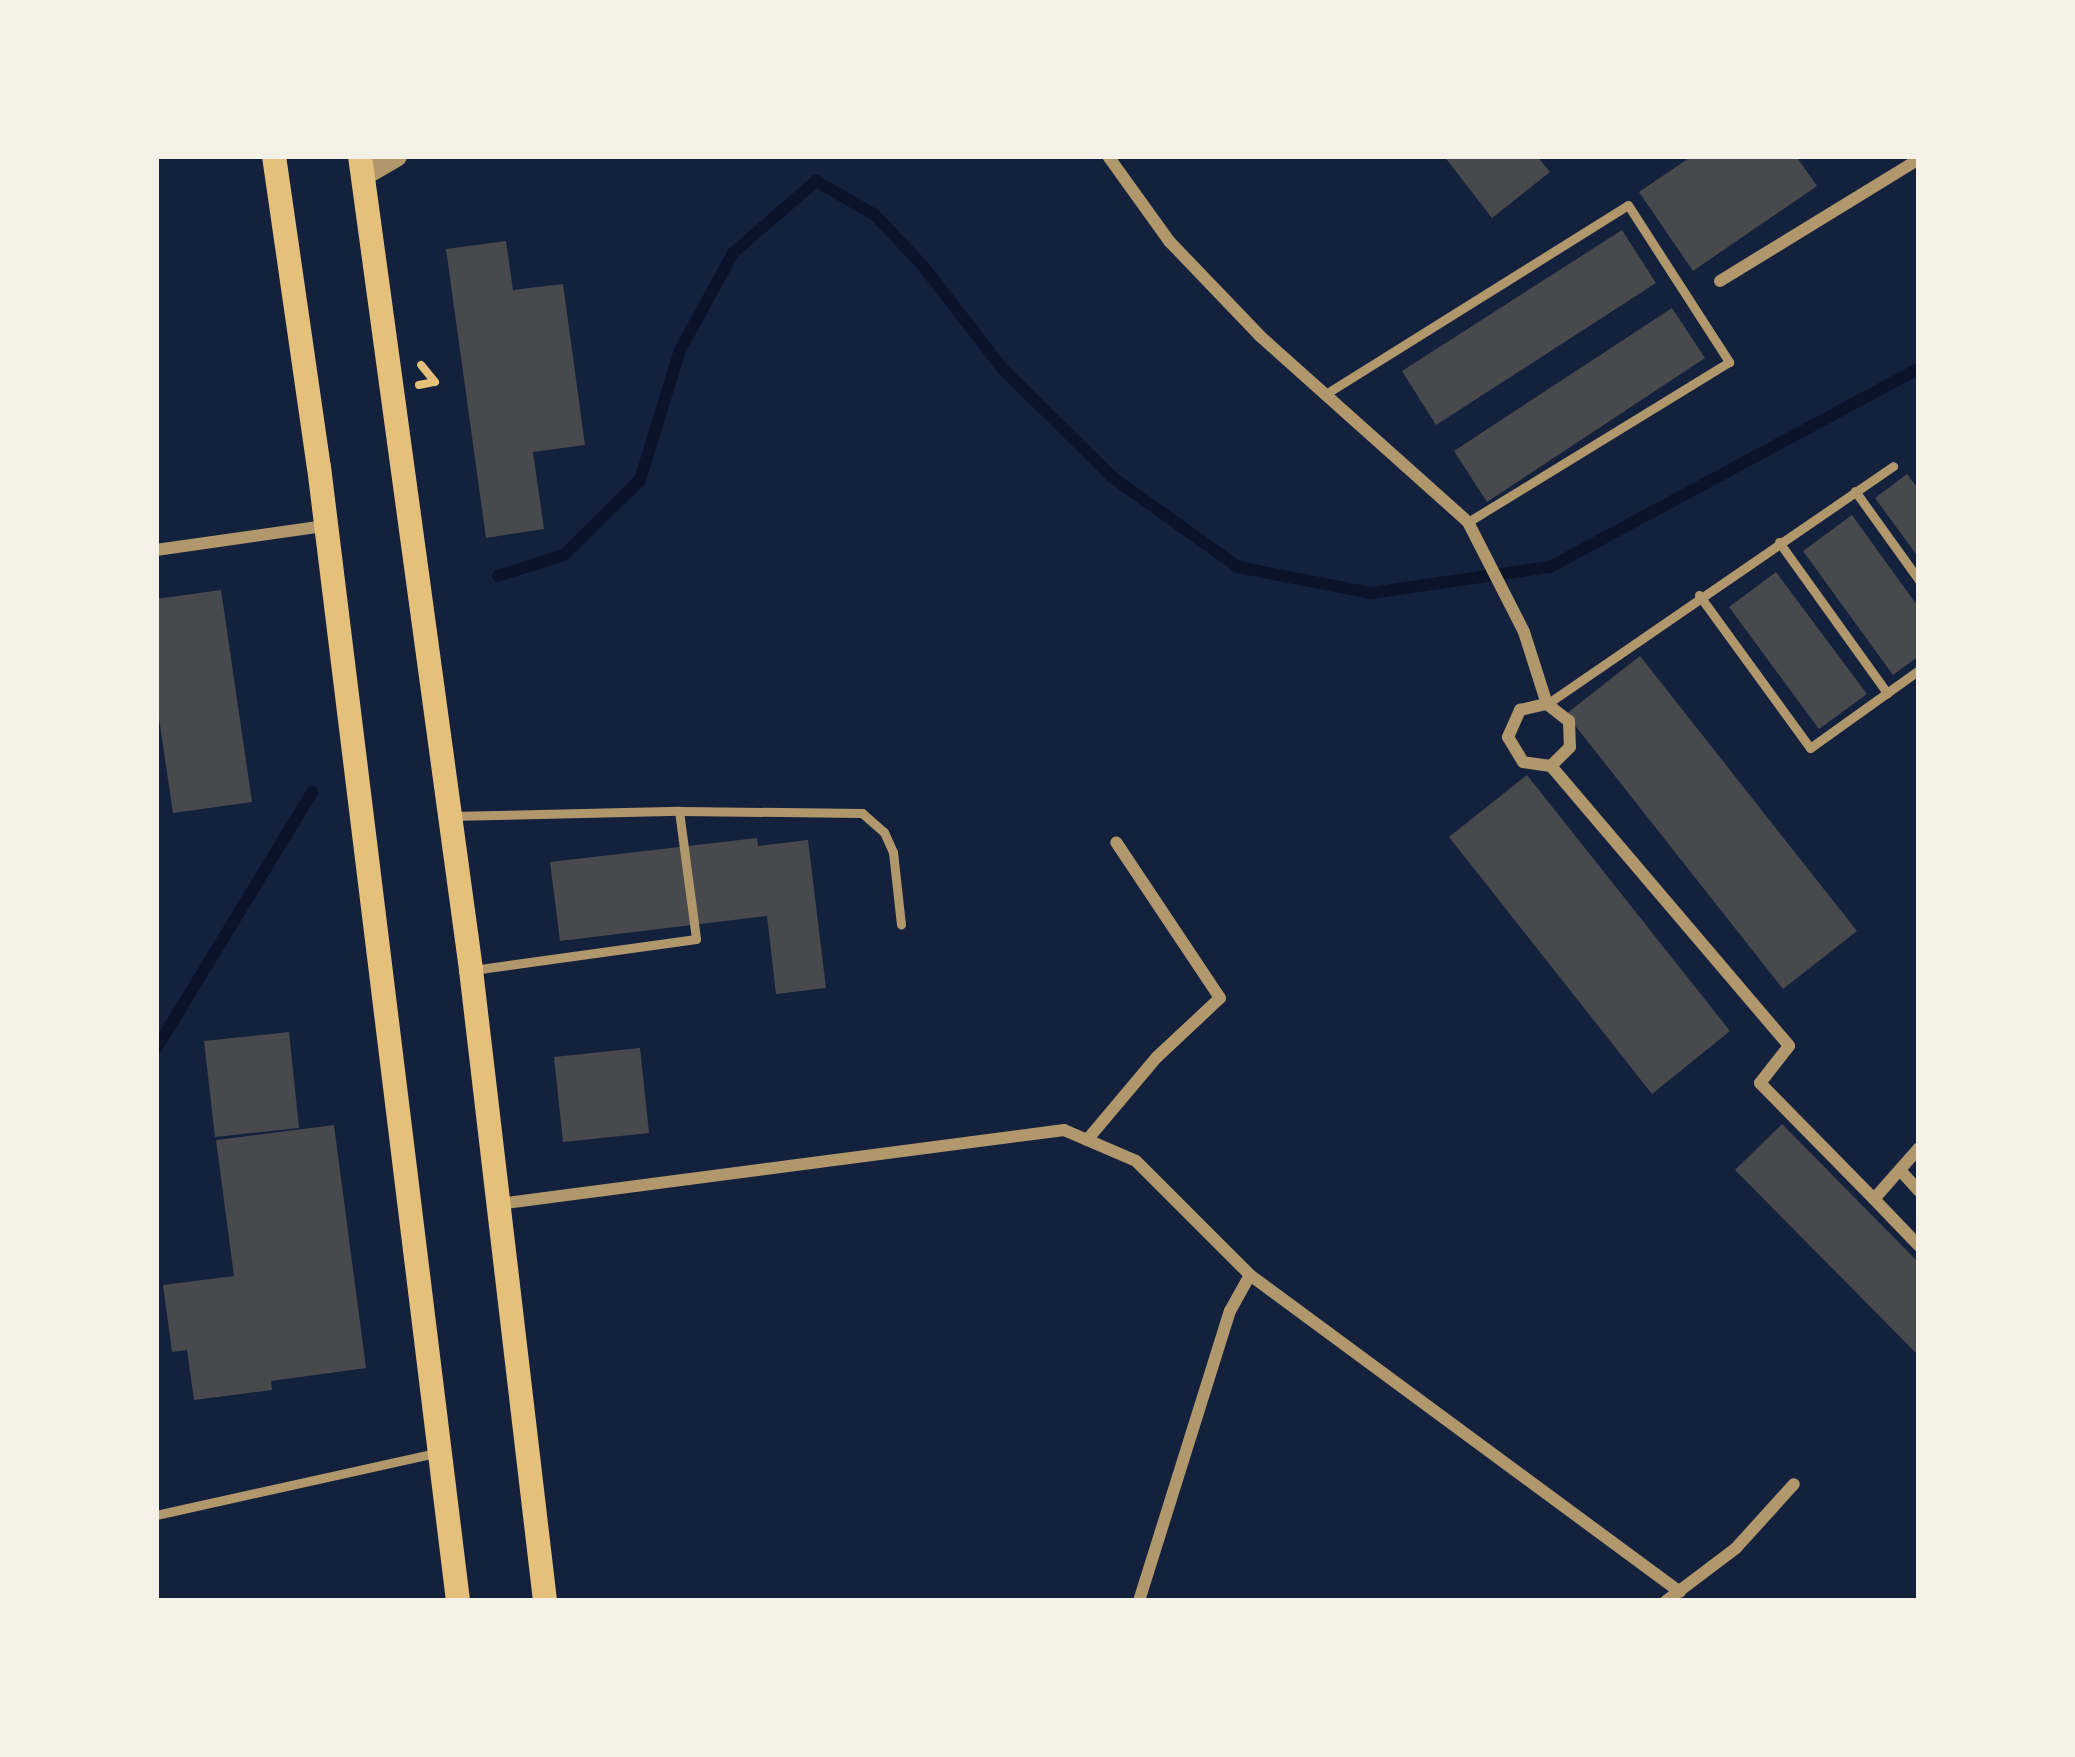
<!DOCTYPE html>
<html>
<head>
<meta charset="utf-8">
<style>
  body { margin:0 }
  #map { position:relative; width:2075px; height:1757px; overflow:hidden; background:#14213d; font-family:"PT Sans Narrow",sans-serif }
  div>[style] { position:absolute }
  .stream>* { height:12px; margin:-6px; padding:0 6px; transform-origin:6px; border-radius:6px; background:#0b132b }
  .building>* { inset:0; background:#48494c }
  .path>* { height:8px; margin:-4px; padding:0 4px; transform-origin:4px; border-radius:4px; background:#e5c07b }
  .service>* { height:9px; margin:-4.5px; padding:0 4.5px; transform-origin:4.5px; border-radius:4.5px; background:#b1986c }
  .minor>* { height:12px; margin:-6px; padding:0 6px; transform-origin:6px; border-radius:6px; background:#b1986c }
  .tertiary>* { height:21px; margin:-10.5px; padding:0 10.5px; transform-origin:10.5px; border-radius:10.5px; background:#b1986c }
  .secondary>* { height:24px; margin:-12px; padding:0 12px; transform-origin:12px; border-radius:12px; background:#e5c07b }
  span { translate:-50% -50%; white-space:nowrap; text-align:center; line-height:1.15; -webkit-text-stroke:9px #f6f1e7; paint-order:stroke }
  .frame { position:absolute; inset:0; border:159px solid #f6f1e7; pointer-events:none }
</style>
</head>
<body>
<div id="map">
  <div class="stream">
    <i style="left:498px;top:576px;width:69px;rotate:-17.7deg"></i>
    <i style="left:564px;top:555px;width:107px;rotate:-44.6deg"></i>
    <i style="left:640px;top:480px;width:136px;rotate:-72.9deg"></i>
    <i style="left:680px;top:350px;width:111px;rotate:-61.3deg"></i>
    <i style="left:733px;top:253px;width:110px;rotate:-40.9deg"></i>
    <i style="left:816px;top:181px;width:68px;rotate:30deg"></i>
    <i style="left:875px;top:215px;width:70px;rotate:46.7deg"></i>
    <i style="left:923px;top:266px;width:130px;rotate:52.2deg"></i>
    <i style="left:1003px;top:369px;width:153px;rotate:44.7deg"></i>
    <i style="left:1112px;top:477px;width:155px;rotate:35.5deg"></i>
    <i style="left:1238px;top:567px;width:136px;rotate:11.1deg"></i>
    <i style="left:1371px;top:593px;width:181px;rotate:-8.3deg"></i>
    <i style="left:1550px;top:567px;width:419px;rotate:-28.3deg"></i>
    <i style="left:156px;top:1049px;width:301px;rotate:-58.7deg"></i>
  </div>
  <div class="building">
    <i style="clip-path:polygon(1444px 156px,1537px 156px,1550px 172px,1492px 218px)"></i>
    <i style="clip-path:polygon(1692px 156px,1796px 156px,1817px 186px,1693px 271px,1639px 192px)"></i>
    <i style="clip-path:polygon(1622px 230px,1656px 283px,1436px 425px,1402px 371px)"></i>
    <i style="clip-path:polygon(506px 241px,513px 290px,563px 284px,585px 445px,533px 452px,544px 529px,486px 538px,446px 249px)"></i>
    <i style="clip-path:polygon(1672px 308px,1705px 358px,1487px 502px,1454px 451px)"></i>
    <i style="clip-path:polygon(1907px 474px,1919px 490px,1919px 558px,1875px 498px)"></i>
    <i style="clip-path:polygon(1852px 515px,1919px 608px,1919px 656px,1893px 675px,1803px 551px)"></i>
    <i style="clip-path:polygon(1776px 572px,1867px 694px,1819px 729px,1729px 607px)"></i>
    <i style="clip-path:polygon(221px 590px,252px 802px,173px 813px,156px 698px,156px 599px)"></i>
    <i style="clip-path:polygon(1640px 656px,1857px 931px,1783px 989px,1566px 714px)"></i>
    <i style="clip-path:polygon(1527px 775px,1730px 1031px,1652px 1094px,1449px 837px)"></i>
    <i style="clip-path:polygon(757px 838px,758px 846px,808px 840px,826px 988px,776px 994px,767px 916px,560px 941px,550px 862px)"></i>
    <i style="clip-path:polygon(289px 1032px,299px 1128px,215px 1137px,204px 1041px)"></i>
    <i style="clip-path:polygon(640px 1048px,649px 1133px,563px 1142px,554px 1057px)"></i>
    <i style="clip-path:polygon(1782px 1124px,1919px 1263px,1919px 1356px,1735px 1170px)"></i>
    <i style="clip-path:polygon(334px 1125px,366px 1368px,271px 1381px,272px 1390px,194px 1400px,187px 1350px,172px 1352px,163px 1285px,234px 1276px,216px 1140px)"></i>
  </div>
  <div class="path">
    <i style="left:419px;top:385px;width:16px;rotate:-11deg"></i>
    <i style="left:435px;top:382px;width:22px;rotate:-129deg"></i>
  </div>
  <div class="service">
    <i style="left:1324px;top:395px;width:358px;rotate:-32deg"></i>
    <i style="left:1628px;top:205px;width:187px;rotate:57.2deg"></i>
    <i style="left:1729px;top:362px;width:306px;rotate:148.5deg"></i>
    <i style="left:1855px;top:491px;width:110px;rotate:54.3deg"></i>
    <i style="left:1779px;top:542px;width:186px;rotate:54.4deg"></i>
    <i style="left:1699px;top:595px;width:189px;rotate:54deg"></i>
    <i style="left:1810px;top:748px;width:134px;rotate:-35.6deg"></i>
    <i style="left:1547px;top:704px;width:420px;rotate:-34.5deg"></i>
    <i style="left:679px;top:811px;width:183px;rotate:0.6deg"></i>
    <i style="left:862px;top:813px;width:29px;rotate:41deg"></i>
    <i style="left:884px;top:832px;width:22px;rotate:66deg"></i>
    <i style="left:893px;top:852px;width:73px;rotate:83.7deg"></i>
    <i style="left:450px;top:816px;width:229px;rotate:-1.3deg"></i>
    <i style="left:679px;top:811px;width:129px;rotate:82.4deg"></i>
    <i style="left:696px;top:939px;width:225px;rotate:172.1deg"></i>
    <i style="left:156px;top:1515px;width:287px;rotate:-12.5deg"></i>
  </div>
  <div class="minor">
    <i style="left:1108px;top:156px;width:105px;rotate:54.3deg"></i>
    <i style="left:1169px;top:241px;width:132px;rotate:46.2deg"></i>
    <i style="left:1260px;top:336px;width:279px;rotate:41.8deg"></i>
    <i style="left:1468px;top:522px;width:123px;rotate:63deg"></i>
    <i style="left:1524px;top:632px;width:76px;rotate:72.3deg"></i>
    <i style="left:1547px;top:704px;width:28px;rotate:38deg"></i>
    <i style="left:1569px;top:721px;width:26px;rotate:88deg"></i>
    <i style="left:1570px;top:747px;width:27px;rotate:135deg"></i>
    <i style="left:1551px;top:766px;width:28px;rotate:-172deg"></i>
    <i style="left:1523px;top:762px;width:29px;rotate:-121deg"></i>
    <i style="left:1508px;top:737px;width:30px;rotate:-66deg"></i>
    <i style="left:1520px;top:710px;width:28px;rotate:-13deg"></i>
    <i style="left:1720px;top:281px;width:233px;rotate:-31.5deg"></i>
    <i style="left:156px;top:550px;width:171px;rotate:-8.1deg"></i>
    <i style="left:1551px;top:766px;width:367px;rotate:49.6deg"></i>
    <i style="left:1789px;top:1046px;width:47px;rotate:128.1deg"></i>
    <i style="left:1760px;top:1083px;width:163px;rotate:45.5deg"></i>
    <i style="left:1874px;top:1199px;width:68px;rotate:-48.6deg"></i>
    <i style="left:1087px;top:1140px;width:109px;rotate:-49.9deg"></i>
    <i style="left:1157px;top:1057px;width:86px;rotate:-43.1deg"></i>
    <i style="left:1220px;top:998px;width:187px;rotate:-123.7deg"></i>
    <i style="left:1900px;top:1170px;width:28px;rotate:48deg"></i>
    <i style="left:1874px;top:1199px;width:65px;rotate:46.2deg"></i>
    <i style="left:499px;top:1204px;width:570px;rotate:-7.46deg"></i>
    <i style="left:1064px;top:1130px;width:78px;rotate:23.3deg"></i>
    <i style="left:1136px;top:1161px;width:161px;rotate:45deg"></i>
    <i style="left:1250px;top:1275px;width:534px;rotate:36.4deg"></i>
    <i style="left:1139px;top:1601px;width:304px;rotate:-72.6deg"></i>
    <i style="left:1230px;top:1311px;width:41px;rotate:-60.9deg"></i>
    <i style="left:1666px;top:1601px;width:88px;rotate:-37.1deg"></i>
    <i style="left:1736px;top:1548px;width:86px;rotate:-47.8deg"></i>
  </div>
  <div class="tertiary">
    <i style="left:363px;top:175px;width:38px;rotate:-30deg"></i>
  </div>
  <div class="secondary">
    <i style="left:274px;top:156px;width:314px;rotate:81.8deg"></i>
    <i style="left:319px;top:467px;width:1142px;rotate:83.01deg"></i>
    <i style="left:360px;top:156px;width:822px;rotate:82.23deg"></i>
    <i style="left:471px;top:970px;width:635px;rotate:83.31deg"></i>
  </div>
  <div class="frame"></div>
</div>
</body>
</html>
